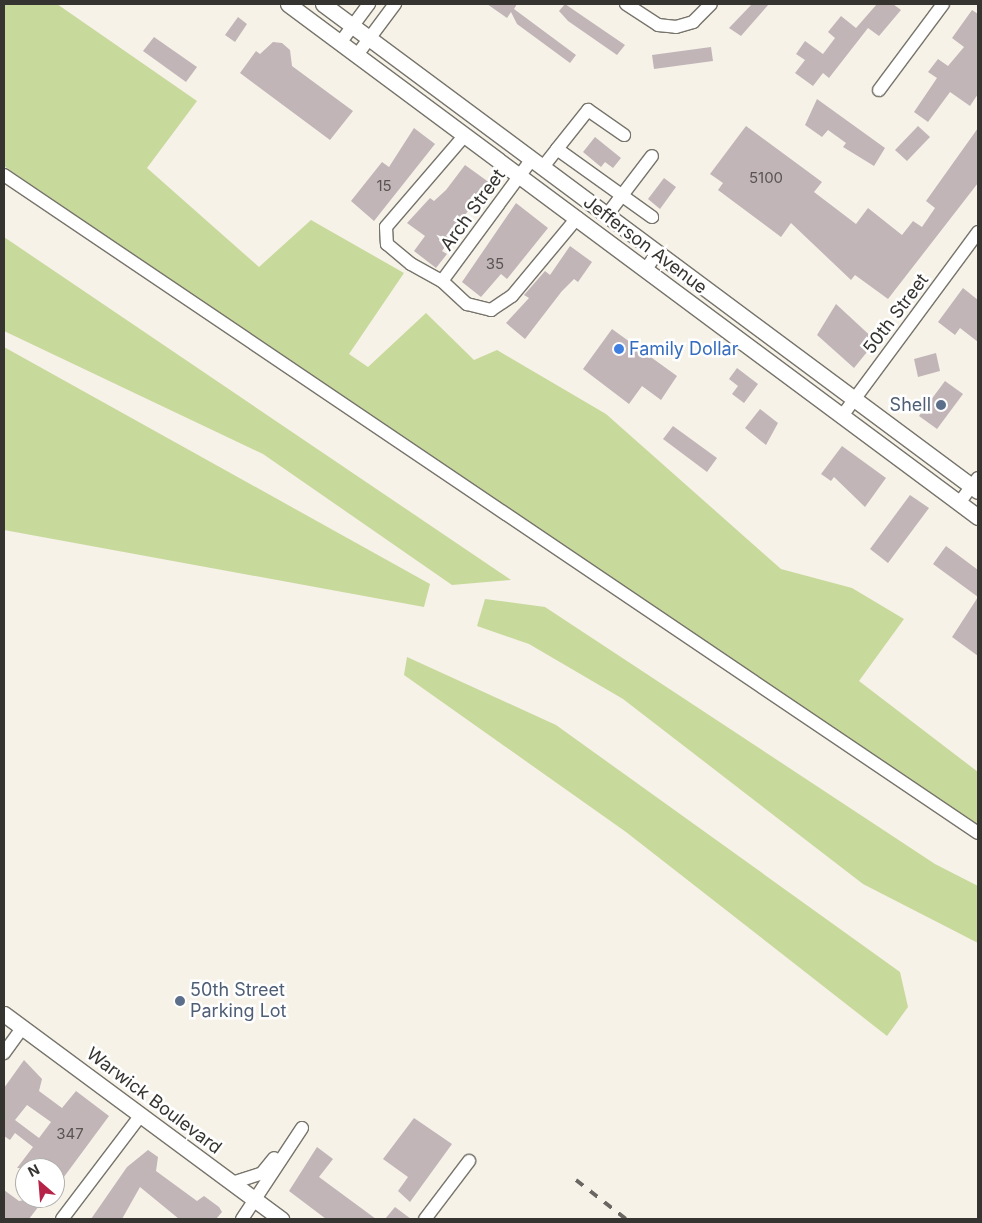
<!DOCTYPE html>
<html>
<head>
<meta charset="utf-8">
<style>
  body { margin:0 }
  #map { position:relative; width:982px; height:1223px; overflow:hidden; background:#f6f2e8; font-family:Inter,sans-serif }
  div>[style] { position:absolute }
  .green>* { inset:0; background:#c8d99c }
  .building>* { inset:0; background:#c1b5b8 }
  .roads { filter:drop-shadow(1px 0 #77746b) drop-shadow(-1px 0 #77746b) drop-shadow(0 1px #77746b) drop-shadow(0 -1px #77746b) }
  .minor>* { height:12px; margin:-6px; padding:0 6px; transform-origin:6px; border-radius:6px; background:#fff }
  .major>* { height:15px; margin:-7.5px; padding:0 7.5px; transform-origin:7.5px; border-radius:7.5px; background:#fff }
  .rail>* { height:4px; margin-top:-2px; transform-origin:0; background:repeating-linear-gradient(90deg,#6a6762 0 9px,transparent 0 18px) }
  .dots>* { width:14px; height:14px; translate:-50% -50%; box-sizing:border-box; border:2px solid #fff; border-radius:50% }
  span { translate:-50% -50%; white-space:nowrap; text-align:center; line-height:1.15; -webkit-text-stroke:5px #fff; paint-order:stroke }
  .number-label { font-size:15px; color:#595452 }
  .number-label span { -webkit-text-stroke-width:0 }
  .street-label { font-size:18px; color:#363430 }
  .shop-label { font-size:18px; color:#366cbe }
  .left { translate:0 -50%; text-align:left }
  .service-label { font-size:18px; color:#4e5e75 }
  .right { translate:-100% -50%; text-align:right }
  .frame { position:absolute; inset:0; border:5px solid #363430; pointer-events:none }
  .north { position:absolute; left:15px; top:1158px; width:50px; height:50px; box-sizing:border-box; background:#fff; border:1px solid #afaeac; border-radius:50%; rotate:333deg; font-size:14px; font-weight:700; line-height:20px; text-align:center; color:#363430 }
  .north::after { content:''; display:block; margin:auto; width:18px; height:22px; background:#b52347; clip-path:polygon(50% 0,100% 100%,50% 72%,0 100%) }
</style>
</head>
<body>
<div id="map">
  <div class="green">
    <i style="clip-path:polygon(4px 4px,57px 4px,197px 101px,147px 168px,259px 267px,311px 220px,404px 273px,349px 354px,368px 367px,426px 313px,474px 360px,497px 350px,606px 414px,781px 569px,852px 588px,904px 619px,859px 681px,978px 772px,978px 835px,4px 166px)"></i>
    <i style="clip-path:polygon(4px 237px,511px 580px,452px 585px,263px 454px,4px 331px)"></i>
    <i style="clip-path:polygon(4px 347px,430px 584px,424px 607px,4px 530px)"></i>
    <i style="clip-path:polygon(485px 599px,545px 607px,935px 864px,978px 886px,978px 943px,863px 884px,623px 699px,529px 644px,477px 626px)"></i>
    <i style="clip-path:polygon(407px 657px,556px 725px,900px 972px,908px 1007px,887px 1036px,626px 832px,404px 675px)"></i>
  </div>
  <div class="building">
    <i style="clip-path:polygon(487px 4px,517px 4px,514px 9px,576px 55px,570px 63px,517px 24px,511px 12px,507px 18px)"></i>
    <i style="clip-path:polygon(565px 4px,625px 45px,617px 55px,568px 21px,559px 11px)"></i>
    <i style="clip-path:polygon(752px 4px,769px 4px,741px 36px,729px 28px)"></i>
    <i style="clip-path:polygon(877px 4px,893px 4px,901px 10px,879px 36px,868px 28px,829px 78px,823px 73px,813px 86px,795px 73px,805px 60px,796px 54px,805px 41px,823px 54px,835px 38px,828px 32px,841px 16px,856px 28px)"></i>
    <i style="clip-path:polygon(972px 10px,978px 14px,978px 94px,970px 106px,950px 92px,928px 122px,914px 112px,937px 78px,928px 72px,938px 59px,948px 66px,964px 47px,952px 38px)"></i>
    <i style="clip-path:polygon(238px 17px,247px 24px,235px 42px,225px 35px)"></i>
    <i style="clip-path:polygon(154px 37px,197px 67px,186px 82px,143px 51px)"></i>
    <i style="clip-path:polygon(273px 42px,282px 43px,290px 50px,292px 66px,353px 111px,330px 140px,240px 73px,256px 51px,260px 54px)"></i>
    <i style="clip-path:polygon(711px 47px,713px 61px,654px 69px,652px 55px)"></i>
    <i style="clip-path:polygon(817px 99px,885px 148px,874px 166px,843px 147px,846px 143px,828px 130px,822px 137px,805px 125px)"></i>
    <i style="clip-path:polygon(746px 126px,822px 182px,814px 192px,856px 224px,868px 208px,902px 235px,913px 221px,922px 227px,935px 208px,926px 201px,978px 128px,978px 183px,888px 299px,855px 275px,851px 280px,791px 223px,781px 237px,718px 190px,723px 183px,710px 174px)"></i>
    <i style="clip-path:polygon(918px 126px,930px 137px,907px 161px,895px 150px)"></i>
    <i style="clip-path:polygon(414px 128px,435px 144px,374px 221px,351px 201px,382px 162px,389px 167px)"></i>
    <i style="clip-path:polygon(595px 137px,621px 158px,613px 168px,605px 162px,601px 167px,583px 152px)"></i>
    <i style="clip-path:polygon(465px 165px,490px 183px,450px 234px,453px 236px,442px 251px,447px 254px,436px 268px,414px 251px,425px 236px,407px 223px,430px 198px,434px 201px,446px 190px)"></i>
    <i style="clip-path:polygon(664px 178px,676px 187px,660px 209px,648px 199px)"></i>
    <i style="clip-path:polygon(516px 203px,548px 228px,507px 279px,501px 274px,481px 297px,462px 282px)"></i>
    <i style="clip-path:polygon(570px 246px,592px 262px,578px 282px,574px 279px,562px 291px,525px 339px,506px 323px,529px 298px,524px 295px,545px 271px,550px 275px)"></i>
    <i style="clip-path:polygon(963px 288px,978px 300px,978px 342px,960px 328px,955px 335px,938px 322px)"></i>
    <i style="clip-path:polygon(836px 304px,876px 341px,854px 368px,817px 335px)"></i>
    <i style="clip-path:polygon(612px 329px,677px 376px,661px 400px,642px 386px,629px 404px,583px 369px)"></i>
    <i style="clip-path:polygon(936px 353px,940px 371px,918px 377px,914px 359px)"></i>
    <i style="clip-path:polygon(737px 368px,758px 384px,744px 403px,732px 394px,738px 386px,729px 379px)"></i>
    <i style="clip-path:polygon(945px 381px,963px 394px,937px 429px,919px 416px)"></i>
    <i style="clip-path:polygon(760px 409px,778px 423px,766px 445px,745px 428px)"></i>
    <i style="clip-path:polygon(673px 426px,717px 458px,707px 472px,663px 439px)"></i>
    <i style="clip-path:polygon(842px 446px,886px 478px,865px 507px,834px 477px,831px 481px,821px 474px)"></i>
    <i style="clip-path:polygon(910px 495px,929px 508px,888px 563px,870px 549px)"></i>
    <i style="clip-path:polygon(946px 546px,978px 570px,978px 656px,952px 637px,978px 597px,933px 564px)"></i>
    <i style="clip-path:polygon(evenodd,24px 1060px,42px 1079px,39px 1091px,62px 1108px,76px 1091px,109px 1116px,55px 1189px,55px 1168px,17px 1168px,33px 1147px,15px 1133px,10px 1140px,4px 1136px,4px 1088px,24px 1060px,27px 1105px,51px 1122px,39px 1138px,15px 1120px,27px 1105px)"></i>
    <i style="clip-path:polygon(414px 1118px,452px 1144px,410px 1202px,398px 1191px,408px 1177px,383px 1159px)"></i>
    <i style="clip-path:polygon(317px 1147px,333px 1159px,319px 1177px,376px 1219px,326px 1219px,289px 1191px)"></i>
    <i style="clip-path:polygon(148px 1150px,158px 1157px,156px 1171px,197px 1201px,204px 1196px,219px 1207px,222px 1212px,216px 1219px,179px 1219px,140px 1187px,122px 1219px,91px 1219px,127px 1167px)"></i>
    <i style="clip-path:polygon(4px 1190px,19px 1201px,36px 1198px,42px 1202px,29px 1219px,4px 1219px)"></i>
    <i style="clip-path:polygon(395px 1207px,411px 1219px,385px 1219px)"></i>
  </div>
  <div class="roads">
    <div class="minor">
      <i style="left:626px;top:4px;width:38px;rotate:33deg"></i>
      <i style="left:658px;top:25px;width:18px;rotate:6deg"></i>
      <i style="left:676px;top:27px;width:18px;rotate:-16deg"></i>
      <i style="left:693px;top:22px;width:25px;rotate:-45deg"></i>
      <i style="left:340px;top:43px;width:49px;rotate:-53.4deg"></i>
      <i style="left:357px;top:55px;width:64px;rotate:-53.3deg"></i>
      <i style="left:879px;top:90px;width:107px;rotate:-53.3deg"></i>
      <i style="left:465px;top:135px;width:121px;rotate:130.7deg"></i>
      <i style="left:386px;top:227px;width:17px;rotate:87deg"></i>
      <i style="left:387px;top:244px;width:31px;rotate:40deg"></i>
      <i style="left:411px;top:264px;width:35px;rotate:29deg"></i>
      <i style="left:442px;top:281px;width:34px;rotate:43deg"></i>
      <i style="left:467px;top:304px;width:25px;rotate:14deg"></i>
      <i style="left:491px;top:310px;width:25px;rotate:-34deg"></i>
      <i style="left:512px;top:296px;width:102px;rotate:-50.2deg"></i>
      <i style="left:557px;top:149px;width:50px;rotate:-51.5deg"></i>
      <i style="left:588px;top:110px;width:44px;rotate:34.8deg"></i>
      <i style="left:543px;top:167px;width:23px;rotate:-52deg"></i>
      <i style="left:557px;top:149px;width:117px;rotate:35.6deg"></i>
      <i style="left:4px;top:175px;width:1175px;rotate:34.04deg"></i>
      <i style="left:607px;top:215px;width:74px;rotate:-52.7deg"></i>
      <i style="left:646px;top:269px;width:21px;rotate:-55deg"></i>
      <i style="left:442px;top:281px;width:152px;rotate:-53.6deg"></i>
      <i style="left:842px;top:416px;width:229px;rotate:-53.5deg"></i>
      <i style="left:959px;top:503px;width:31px;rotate:-53deg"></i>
      <i style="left:4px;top:1053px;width:32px;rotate:-54deg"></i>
      <i style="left:232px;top:1183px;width:32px;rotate:-18deg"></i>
      <i style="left:262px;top:1173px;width:19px;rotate:-51deg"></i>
      <i style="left:62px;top:1219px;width:131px;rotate:-52.8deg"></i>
      <i style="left:242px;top:1219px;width:109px;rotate:-56.6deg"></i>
      <i style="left:425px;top:1219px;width:73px;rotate:-52.8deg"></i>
    </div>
    <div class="major">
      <i style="left:288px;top:4px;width:860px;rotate:36.63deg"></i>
      <i style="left:323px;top:4px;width:816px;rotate:36.63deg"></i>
      <i style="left:4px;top:1014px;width:345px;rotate:36.5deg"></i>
    </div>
  </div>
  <div class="rail">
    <i style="left:576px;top:1180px;width:63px;rotate:38deg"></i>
  </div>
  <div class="dots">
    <i style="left:619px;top:349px;background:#3f7fe0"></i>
    <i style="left:941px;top:405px;background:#5c6f8a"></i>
    <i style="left:180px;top:1001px;background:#5c6f8a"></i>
  </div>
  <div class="number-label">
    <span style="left:766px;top:178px">5100</span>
    <span style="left:384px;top:186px">15</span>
    <span style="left:495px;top:264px">35</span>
    <span style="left:70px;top:1134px">347</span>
  </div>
  <div class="street-label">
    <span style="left:473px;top:210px;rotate:-54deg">Arch Street</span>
    <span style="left:645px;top:245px;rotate:37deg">Jefferson Avenue</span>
    <span style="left:896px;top:314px;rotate:-53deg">50th Street</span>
    <span style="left:154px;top:1101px;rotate:37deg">Warwick Boulevard</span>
  </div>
  <div class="shop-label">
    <span class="left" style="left:629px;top:349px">Family Dollar</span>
  </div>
  <div class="service-label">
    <span class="right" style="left:931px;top:405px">Shell</span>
    <span class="left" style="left:190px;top:1001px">50th Street<br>Parking Lot</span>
  </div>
  <div class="frame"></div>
  <div class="north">N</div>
</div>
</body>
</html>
